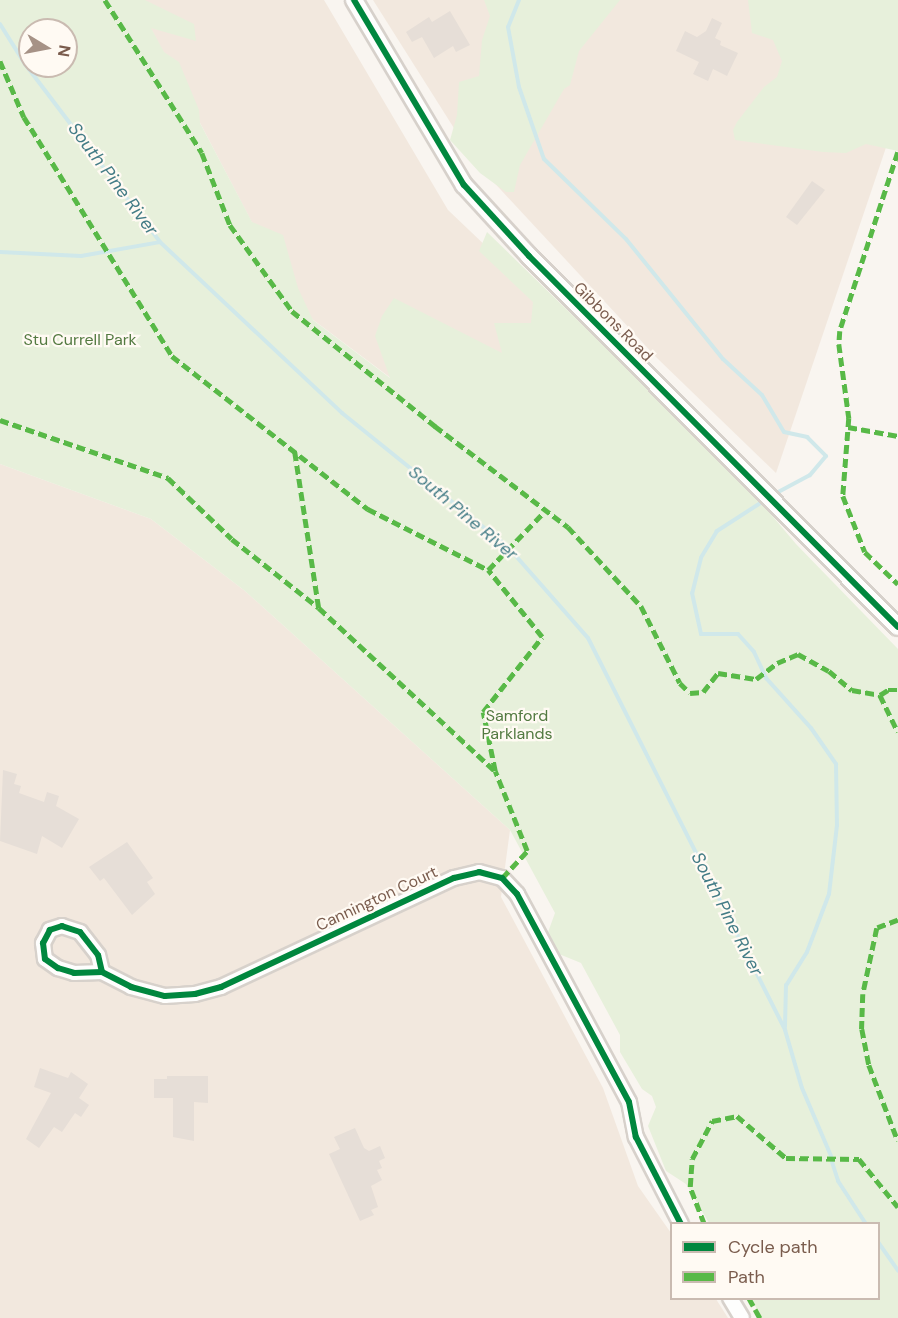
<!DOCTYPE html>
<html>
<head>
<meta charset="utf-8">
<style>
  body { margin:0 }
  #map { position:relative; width:898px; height:1318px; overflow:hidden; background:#f9f5f0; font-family:"DM Sans",sans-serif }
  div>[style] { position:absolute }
  .residential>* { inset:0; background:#f2e8de }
  .green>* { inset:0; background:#e7f0db }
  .stream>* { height:4px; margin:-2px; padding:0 2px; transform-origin:2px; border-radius:2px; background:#d0e8ea }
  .building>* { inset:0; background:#e6ded7 }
  .roads { filter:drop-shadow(2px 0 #d7d1cb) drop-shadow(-2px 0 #d7d1cb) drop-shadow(0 2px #d7d1cb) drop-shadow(0 -2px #d7d1cb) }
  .minor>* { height:14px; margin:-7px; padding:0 7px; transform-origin:7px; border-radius:7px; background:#fefefd }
  .tertiary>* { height:16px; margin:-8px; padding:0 8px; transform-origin:8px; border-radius:8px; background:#fefefd }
  .quiet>* { height:4.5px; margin-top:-2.25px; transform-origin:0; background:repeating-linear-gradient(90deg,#58b947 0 9px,transparent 0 13.5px) }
  .cycleway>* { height:6px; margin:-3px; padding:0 3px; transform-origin:3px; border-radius:3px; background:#00873e }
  span { translate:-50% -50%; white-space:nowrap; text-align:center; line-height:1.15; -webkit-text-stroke:4.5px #fffaf3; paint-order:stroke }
  .street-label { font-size:16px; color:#7a5c4d }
  .park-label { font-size:16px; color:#537a41 }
  .water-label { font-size:18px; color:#437c86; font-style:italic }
  .legend { position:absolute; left:670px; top:1222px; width:210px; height:78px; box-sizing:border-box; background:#fffaf3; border:2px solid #cabbb1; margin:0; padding:8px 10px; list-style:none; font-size:18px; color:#7a5c4d }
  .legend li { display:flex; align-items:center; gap:12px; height:30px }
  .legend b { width:30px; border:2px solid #cabbb1 }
  .north { position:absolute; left:18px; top:18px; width:60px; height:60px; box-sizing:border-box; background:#fffaf3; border:2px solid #cabbb1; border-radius:50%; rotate:100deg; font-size:16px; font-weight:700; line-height:24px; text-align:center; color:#7a5c4d }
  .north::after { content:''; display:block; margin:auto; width:21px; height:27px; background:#a69286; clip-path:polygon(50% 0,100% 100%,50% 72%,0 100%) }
</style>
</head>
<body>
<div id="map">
  <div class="residential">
    <i style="clip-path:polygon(136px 0,324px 0,448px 210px,762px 509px,603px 537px,296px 307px)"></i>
    <i style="clip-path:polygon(373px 0,898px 0,898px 112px,776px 473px,657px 358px,476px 163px)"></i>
    <i style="clip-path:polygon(0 464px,151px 519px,245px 591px,510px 830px,501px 897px,603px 1088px,638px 1186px,671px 1233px,672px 1298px,716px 1299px,728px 1318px,0 1318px)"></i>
  </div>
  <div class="green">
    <i style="clip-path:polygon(evenodd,0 0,145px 0,194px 24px,196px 41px,151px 28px,164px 52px,179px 62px,199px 110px,200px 123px,252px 222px,283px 235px,298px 288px,313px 320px,390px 378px,375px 336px,382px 316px,394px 298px,502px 353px,494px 323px,531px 323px,533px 302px,479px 251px,487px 232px,742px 480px,796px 544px,898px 649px,898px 1318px,762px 1318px,751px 1299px,878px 1298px,878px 1224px,709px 1223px,686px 1184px,666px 1171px,648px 1126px,656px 1107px,652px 1096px,642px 1089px,620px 1052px,620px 1035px,581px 963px,559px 954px,547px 935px,555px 913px,510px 830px,245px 591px,151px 519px,0 464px,0 0,30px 30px,66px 30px,66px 66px,30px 66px,30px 30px)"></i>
    <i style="clip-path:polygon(484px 0,620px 0,579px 51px,570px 85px,564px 89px,520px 165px,514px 192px,506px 192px,480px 173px,450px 140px,457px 115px,459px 82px,479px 76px,482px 40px,490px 16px)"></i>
    <i style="clip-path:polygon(748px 0,898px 0,898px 151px,866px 144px,846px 153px,823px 152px,735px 140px,733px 130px,737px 122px,764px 87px,777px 77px,782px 61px,773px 40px,752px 33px)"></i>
  </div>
  <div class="stream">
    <i style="left:519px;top:0;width:29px;rotate:112deg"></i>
    <i style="left:508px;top:27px;width:61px;rotate:79.6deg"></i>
    <i style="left:519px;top:87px;width:76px;rotate:70.9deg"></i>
    <i style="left:544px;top:159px;width:115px;rotate:44.3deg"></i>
    <i style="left:626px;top:239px;width:154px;rotate:51.1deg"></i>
    <i style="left:723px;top:359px;width:53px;rotate:42.7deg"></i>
    <i style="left:762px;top:395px;width:43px;rotate:59.3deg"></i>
    <i style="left:784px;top:432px;width:24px;rotate:12deg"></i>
    <i style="left:807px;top:437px;width:27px;rotate:45deg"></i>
    <i style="left:826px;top:456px;width:25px;rotate:130deg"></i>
    <i style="left:810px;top:475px;width:36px;rotate:152deg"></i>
    <i style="left:0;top:24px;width:47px;rotate:58deg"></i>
    <i style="left:25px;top:64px;width:223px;rotate:52.8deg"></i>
    <i style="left:160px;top:242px;width:250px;rotate:43.2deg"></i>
    <i style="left:342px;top:413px;width:213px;rotate:38.9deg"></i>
    <i style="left:508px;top:547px;width:121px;rotate:48.7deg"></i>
    <i style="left:588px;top:638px;width:439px;rotate:63.3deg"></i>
    <i style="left:785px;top:1030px;width:60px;rotate:73.7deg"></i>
    <i style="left:802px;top:1088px;width:74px;rotate:66.9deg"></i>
    <i style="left:0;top:252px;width:81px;rotate:2.8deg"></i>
    <i style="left:81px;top:256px;width:80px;rotate:-10deg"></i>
    <i style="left:762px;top:502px;width:54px;rotate:147.2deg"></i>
    <i style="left:717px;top:531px;width:31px;rotate:121deg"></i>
    <i style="left:701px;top:558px;width:36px;rotate:104deg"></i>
    <i style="left:692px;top:593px;width:42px;rotate:77.6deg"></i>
    <i style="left:701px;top:634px;width:37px"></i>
    <i style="left:738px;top:634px;width:24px;rotate:48deg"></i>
    <i style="left:754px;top:652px;width:29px;rotate:65deg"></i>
    <i style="left:766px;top:678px;width:67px;rotate:48deg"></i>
    <i style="left:811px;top:728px;width:44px;rotate:55.2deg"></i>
    <i style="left:836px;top:764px;width:61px;rotate:89.1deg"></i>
    <i style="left:837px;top:825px;width:69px;rotate:96.6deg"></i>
    <i style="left:829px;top:894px;width:62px;rotate:110.8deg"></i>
    <i style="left:807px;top:952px;width:39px;rotate:122deg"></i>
    <i style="left:786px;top:985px;width:42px;rotate:91.4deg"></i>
    <i style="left:832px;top:1162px;width:20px;rotate:72deg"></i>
    <i style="left:838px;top:1181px;width:51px;rotate:56.9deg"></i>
    <i style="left:878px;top:1242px;width:35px;rotate:55deg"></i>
  </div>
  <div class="building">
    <i style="clip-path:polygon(450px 11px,470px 45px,456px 52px,453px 46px,434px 58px,422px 37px,412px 42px,406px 32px,429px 17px,432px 22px)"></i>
    <i style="clip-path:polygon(712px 18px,722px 23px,715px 38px,721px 41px,720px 45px,738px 53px,727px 76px,713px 69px,708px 81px,693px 74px,699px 62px,676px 51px,685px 31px,697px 37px,706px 31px)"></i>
    <i style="clip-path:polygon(812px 181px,825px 190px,797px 225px,786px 217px)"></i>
    <i style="clip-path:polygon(3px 770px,17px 774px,14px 784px,21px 786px,19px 793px,44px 802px,47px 792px,59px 796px,56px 806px,79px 819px,62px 848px,42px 836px,37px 854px,0 841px)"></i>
    <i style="clip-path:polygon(127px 842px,153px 878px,147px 882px,155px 894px,132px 915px,104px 878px,100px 881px,89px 867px)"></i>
    <i style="clip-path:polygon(40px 1068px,68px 1078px,71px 1072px,88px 1084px,79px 1098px,89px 1105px,81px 1117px,75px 1113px,62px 1132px,54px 1127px,39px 1148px,26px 1139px,51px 1093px,34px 1087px)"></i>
    <i style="clip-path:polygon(167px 1076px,208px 1076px,208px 1103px,194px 1102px,194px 1141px,173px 1137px,173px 1098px,154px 1098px,154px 1079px,167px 1079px)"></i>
    <i style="clip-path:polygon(355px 1128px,364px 1148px,369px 1151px,380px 1146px,385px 1158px,379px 1161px,382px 1168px,377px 1170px,382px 1180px,371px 1186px,378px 1207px,371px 1210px,374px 1215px,360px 1221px,329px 1154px,340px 1149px,334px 1137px)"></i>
  </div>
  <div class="roads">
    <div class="minor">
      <i style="left:102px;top:972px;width:17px;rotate:-103deg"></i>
      <i style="left:98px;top:955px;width:29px;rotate:-128deg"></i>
      <i style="left:80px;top:932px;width:19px;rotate:-162deg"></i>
      <i style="left:62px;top:926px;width:13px;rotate:162deg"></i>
      <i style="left:50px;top:930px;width:15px;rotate:118deg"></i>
      <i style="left:43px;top:943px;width:16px;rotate:83deg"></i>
      <i style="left:45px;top:959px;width:16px;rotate:35deg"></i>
      <i style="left:58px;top:968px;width:17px;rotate:17deg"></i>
      <i style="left:74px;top:973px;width:28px;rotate:-2deg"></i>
      <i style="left:102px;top:972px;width:33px;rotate:27deg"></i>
      <i style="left:131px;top:987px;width:35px;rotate:15deg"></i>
      <i style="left:165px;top:996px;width:30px;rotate:-4deg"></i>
      <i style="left:195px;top:994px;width:27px;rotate:-15deg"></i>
      <i style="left:221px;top:987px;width:257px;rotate:-25.1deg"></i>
      <i style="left:454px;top:878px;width:26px;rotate:-13deg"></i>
      <i style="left:479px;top:872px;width:24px;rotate:15deg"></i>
      <i style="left:502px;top:878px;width:22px;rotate:47deg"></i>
      <i style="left:517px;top:894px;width:236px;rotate:61.7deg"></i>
      <i style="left:629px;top:1102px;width:36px;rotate:79deg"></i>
      <i style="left:636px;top:1137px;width:98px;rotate:62.7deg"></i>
      <i style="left:730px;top:1298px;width:23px;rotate:59deg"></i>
    </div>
    <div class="tertiary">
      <i style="left:354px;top:0;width:215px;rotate:59.3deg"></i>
      <i style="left:464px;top:185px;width:96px;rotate:47.5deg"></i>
      <i style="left:529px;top:256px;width:523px;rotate:45.15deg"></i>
    </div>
  </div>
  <div class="quiet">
    <i style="left:105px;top:0;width:181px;rotate:57.6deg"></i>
    <i style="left:202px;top:153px;width:77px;rotate:68.7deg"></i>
    <i style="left:230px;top:225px;width:106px;rotate:54.2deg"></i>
    <i style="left:292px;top:311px;width:184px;rotate:38.8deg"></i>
    <i style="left:435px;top:426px;width:167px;rotate:37.2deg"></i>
    <i style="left:568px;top:527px;width:108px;rotate:47.3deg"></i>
    <i style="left:641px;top:606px;width:86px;rotate:63.1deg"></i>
    <i style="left:680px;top:683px;width:14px;rotate:45deg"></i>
    <i style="left:690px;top:693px;width:13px;rotate:-4deg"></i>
    <i style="left:703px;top:692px;width:24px;rotate:-52deg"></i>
    <i style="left:718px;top:673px;width:38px;rotate:9deg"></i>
    <i style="left:756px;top:679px;width:26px;rotate:-37deg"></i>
    <i style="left:777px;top:663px;width:23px;rotate:-23deg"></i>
    <i style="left:798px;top:654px;width:35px;rotate:29deg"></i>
    <i style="left:829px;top:671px;width:30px;rotate:40deg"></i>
    <i style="left:852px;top:690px;width:28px;rotate:10deg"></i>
    <i style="left:880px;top:695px;width:9px;rotate:-32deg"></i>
    <i style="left:888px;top:690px;width:10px"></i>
    <i style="left:0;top:61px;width:61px;rotate:66.8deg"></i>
    <i style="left:24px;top:117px;width:281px;rotate:58.2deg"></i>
    <i style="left:172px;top:356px;width:249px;rotate:38deg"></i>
    <i style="left:368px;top:509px;width:135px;rotate:26.9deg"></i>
    <i style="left:898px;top:152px;width:188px;rotate:108deg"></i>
    <i style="left:840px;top:331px;width:13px;rotate:94deg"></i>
    <i style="left:839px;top:344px;width:75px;rotate:82.3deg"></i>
    <i style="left:849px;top:418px;width:78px;rotate:94.4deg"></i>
    <i style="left:843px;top:496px;width:60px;rotate:68.6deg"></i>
    <i style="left:865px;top:552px;width:46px;rotate:44.1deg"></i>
    <i style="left:0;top:420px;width:178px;rotate:19deg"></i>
    <i style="left:168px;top:478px;width:88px;rotate:43.6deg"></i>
    <i style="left:232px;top:539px;width:111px;rotate:38.4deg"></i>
    <i style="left:848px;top:427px;width:51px;rotate:10.2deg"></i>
    <i style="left:295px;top:452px;width:158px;rotate:81.3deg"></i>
    <i style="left:319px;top:608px;width:240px;rotate:42.8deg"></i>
    <i style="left:880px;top:695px;width:41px;rotate:64.1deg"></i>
    <i style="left:502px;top:878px;width:37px;rotate:-47deg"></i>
    <i style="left:527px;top:851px;width:86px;rotate:-111.8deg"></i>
    <i style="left:495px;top:771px;width:60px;rotate:-101.5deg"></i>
    <i style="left:483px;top:712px;width:95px;rotate:-51.8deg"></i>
    <i style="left:542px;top:637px;width:86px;rotate:-128.9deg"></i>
    <i style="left:488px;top:570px;width:83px;rotate:-46deg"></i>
    <i style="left:898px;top:920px;width:22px;rotate:159deg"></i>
    <i style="left:877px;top:928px;width:67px;rotate:102deg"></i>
    <i style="left:863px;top:994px;width:35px;rotate:92deg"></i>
    <i style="left:862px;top:1029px;width:37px;rotate:79deg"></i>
    <i style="left:869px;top:1065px;width:81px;rotate:69.1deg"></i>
    <i style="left:704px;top:1224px;width:40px;rotate:-111deg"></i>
    <i style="left:690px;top:1187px;width:28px;rotate:-86deg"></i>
    <i style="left:692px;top:1159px;width:43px;rotate:-62.2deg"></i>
    <i style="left:712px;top:1121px;width:25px;rotate:-11deg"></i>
    <i style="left:737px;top:1116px;width:65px;rotate:40.6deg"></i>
    <i style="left:786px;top:1158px;width:73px;rotate:0.8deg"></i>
    <i style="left:859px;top:1159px;width:62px;rotate:50.9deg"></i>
    <i style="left:749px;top:1298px;width:23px;rotate:61deg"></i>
  </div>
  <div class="cycleway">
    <i style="left:354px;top:0;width:215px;rotate:59.3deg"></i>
    <i style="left:464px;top:185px;width:96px;rotate:47.5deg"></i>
    <i style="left:529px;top:256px;width:523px;rotate:45.15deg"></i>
    <i style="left:102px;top:972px;width:17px;rotate:-103deg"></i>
    <i style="left:98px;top:955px;width:29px;rotate:-128deg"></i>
    <i style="left:80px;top:932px;width:19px;rotate:-162deg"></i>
    <i style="left:62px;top:926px;width:13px;rotate:162deg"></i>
    <i style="left:50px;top:930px;width:15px;rotate:118deg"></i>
    <i style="left:43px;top:943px;width:16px;rotate:83deg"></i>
    <i style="left:45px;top:959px;width:16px;rotate:35deg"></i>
    <i style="left:58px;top:968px;width:17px;rotate:17deg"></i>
    <i style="left:74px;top:973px;width:28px;rotate:-2deg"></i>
    <i style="left:102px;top:972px;width:33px;rotate:27deg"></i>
    <i style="left:131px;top:987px;width:35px;rotate:15deg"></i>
    <i style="left:165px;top:996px;width:30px;rotate:-4deg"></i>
    <i style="left:195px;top:994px;width:27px;rotate:-15deg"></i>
    <i style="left:221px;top:987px;width:257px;rotate:-25.1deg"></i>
    <i style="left:454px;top:878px;width:26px;rotate:-13deg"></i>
    <i style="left:479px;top:872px;width:24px;rotate:15deg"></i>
    <i style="left:502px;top:878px;width:22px;rotate:47deg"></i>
    <i style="left:517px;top:894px;width:236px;rotate:61.7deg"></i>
    <i style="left:629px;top:1102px;width:36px;rotate:79deg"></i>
    <i style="left:636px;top:1137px;width:98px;rotate:62.7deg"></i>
  </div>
  <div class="street-label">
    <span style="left:613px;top:322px;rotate:45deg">Gibbons Road</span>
    <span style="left:377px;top:899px;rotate:-25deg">Cannington Court</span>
  </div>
  <div class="park-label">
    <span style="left:80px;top:340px">Stu Currell Park</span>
    <span style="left:517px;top:725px">Samford<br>Parklands</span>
  </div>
  <div class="water-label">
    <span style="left:113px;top:179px;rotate:53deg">South Pine River</span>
    <span style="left:463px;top:513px;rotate:40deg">South Pine River</span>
    <span style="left:727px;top:914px;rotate:63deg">South Pine River</span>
  </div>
  <ul class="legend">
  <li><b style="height:8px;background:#00873e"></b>Cycle path</li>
  <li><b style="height:8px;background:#58b947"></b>Path</li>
  </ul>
  <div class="north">N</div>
</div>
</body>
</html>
